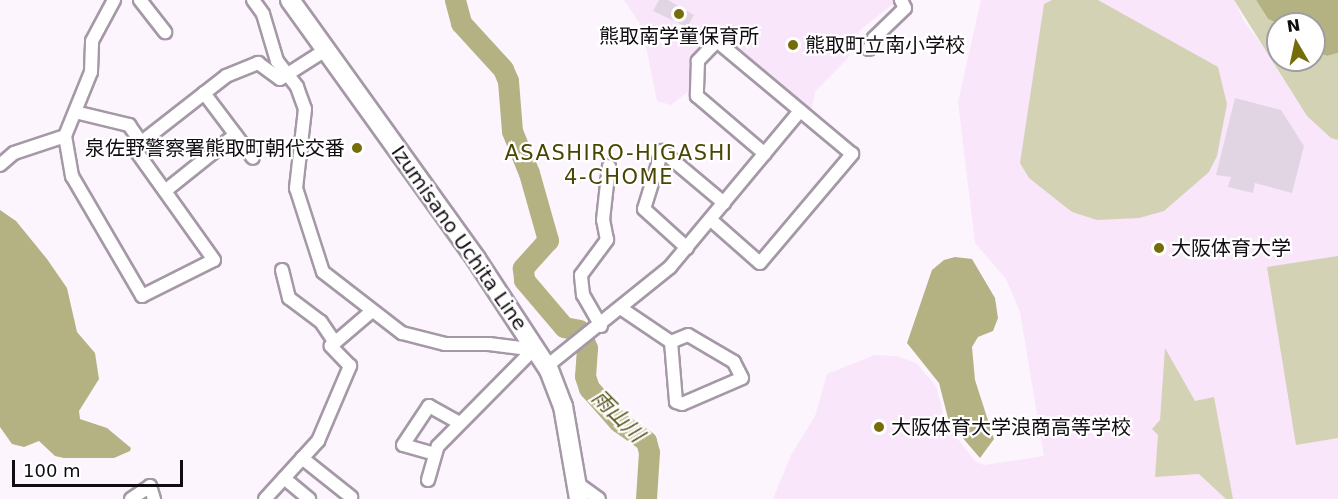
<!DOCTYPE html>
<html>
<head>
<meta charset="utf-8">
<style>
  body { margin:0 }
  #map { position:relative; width:1338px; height:499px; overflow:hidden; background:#fdf5fe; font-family:"DejaVu Sans","Noto Sans JP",sans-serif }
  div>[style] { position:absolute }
  .built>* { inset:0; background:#f9e6fb }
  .green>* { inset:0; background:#d4d2b4 }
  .water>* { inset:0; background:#b4b182 }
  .river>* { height:21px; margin:-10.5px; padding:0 10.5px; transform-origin:10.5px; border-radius:10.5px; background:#b4b182 }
  .building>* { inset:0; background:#e1d4e3 }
  .roads { filter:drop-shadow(2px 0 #a598a7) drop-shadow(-2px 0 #a598a7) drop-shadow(0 2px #a598a7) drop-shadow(0 -2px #a598a7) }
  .minor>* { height:12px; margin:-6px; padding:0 6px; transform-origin:6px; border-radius:6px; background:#fff }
  .primary>* { height:18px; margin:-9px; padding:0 9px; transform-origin:9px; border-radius:9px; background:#fff }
  .dots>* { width:16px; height:16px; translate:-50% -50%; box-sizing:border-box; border:3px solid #fff; border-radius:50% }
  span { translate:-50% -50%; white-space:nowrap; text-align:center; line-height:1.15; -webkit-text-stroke:4.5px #fff; paint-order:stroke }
  .poi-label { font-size:20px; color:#100c11 }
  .left { translate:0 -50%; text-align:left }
  .right { translate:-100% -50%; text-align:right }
  .street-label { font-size:20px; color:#100c11 }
  .neighbourhood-label { font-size:21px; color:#4a4502; letter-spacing:1.5px }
  .water-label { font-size:21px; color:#58531c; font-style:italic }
  .north { position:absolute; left:1266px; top:12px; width:60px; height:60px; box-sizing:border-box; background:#fff; border:2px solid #9f9ea0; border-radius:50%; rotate:351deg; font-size:16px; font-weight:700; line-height:24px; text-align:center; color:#100c11 }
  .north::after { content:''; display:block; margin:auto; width:21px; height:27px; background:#756d09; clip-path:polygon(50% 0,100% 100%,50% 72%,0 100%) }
  .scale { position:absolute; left:12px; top:460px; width:171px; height:27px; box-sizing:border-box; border:3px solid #100c11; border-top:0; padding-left:8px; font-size:18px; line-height:21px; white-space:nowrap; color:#100c11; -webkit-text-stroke:4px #fff; paint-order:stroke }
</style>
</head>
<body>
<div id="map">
  <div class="built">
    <i style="clip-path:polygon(624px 0,896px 0,897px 1px,860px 30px,848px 58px,815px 92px,811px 112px,717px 34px,693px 58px,690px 90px,671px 105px,657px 101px,642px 27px)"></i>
    <i style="clip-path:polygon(981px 0,1234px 0,1244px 21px,1331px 138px,1338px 140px,1338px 499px,773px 499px,791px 455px,815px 416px,827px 374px,875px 355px,897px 356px,916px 363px,936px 386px,946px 424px,976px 462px,984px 465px,1044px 456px,1020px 312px,1006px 279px,975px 243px,958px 102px)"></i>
  </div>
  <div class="green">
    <i style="clip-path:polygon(1052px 0,1098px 0,1218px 67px,1227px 104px,1217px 156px,1209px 172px,1164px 211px,1139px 218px,1097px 220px,1072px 212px,1029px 178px,1020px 163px,1044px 4px)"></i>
    <i style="clip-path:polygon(1234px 0,1256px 0,1268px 19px,1279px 24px,1278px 60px,1314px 60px,1314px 51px,1327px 56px,1338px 53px,1338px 140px,1331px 138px,1307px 116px)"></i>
    <i style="clip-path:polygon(1338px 256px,1338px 438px,1296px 445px,1267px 267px)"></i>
    <i style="clip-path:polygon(1165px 348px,1195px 401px,1214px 397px,1233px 499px,1226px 499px,1199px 474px,1155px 477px,1158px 435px,1152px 429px,1160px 420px)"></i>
  </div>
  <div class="water">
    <i style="clip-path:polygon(1256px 0,1338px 0,1338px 53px,1327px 56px,1314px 51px,1314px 24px,1279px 24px,1268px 19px)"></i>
    <i style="clip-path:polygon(0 210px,16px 221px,47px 259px,67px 288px,77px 332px,95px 353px,99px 379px,79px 411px,80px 419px,107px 428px,131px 448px,130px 451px,114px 458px,64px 458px,55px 456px,39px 441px,24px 447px,12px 444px,0 427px)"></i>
    <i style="clip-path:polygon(955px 257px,972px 259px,995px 298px,998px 318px,993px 331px,978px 337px,972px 347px,975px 380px,994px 439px,980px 458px,949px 422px,939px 383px,907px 343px,932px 270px,944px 260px)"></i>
  </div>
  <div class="river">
    <i style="left:455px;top:0;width:24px;rotate:75deg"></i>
    <i style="left:461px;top:23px;width:62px;rotate:47.6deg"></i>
    <i style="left:503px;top:69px;width:13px;rotate:67deg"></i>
    <i style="left:508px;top:81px;width:50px;rotate:85.4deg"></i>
    <i style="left:512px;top:131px;width:45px;rotate:68deg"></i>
    <i style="left:529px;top:173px;width:70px;rotate:74.2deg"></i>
    <i style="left:548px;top:240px;width:38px;rotate:132deg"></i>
    <i style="left:523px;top:268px;width:12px;rotate:85deg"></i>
    <i style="left:524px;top:280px;width:62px;rotate:49.6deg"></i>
    <i style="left:564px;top:327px;width:15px;rotate:11deg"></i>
    <i style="left:579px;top:330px;width:20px;rotate:66deg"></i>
    <i style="left:587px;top:348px;width:28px;rotate:94deg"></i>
    <i style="left:585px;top:376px;width:13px;rotate:72deg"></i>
    <i style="left:589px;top:388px;width:45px;rotate:48.6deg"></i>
    <i style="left:619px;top:422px;width:33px;rotate:35deg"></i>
    <i style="left:646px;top:441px;width:11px;rotate:75deg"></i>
    <i style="left:649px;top:452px;width:47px;rotate:93.7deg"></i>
  </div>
  <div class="building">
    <i style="clip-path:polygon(659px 0,668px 0,694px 15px,687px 27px,653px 11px)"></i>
    <i style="clip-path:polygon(1235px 98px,1281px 110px,1304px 146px,1292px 193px,1255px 183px,1253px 193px,1228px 187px,1231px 177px,1216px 175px)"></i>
  </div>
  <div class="roads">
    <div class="minor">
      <i style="left:140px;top:0;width:41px;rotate:52deg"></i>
      <i style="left:253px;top:0;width:17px;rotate:54deg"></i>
      <i style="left:263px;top:14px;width:49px;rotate:73.4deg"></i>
      <i style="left:277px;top:61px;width:33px;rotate:52deg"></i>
      <i style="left:297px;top:87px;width:23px;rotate:70deg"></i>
      <i style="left:305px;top:109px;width:80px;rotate:96.5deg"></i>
      <i style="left:296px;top:188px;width:88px;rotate:72.2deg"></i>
      <i style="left:323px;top:272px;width:100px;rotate:37.7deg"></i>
      <i style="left:402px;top:333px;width:44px;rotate:14.3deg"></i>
      <i style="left:445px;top:344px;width:44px"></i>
      <i style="left:489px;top:344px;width:48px;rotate:7.1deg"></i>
      <i style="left:869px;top:49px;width:12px;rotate:-66deg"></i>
      <i style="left:874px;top:38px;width:43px;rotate:-44.1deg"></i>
      <i style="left:905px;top:8px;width:9px;rotate:-117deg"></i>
      <i style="left:204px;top:93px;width:81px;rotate:53deg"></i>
      <i style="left:75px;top:112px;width:56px;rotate:13.5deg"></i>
      <i style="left:129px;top:125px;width:21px;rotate:55deg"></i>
      <i style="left:65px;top:136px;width:41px;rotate:80.1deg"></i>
      <i style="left:72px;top:176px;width:139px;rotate:59.7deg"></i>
      <i style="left:142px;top:296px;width:80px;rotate:-26.6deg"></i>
      <i style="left:214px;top:260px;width:138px;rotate:-125.5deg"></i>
      <i style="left:134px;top:148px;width:117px;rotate:-38deg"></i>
      <i style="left:226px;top:76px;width:35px;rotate:-22deg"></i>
      <i style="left:258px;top:63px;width:27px;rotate:36deg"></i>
      <i style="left:280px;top:79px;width:56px;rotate:-32.6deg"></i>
      <i style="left:0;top:165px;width:18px;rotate:-41deg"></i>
      <i style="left:14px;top:153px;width:54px;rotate:-18.4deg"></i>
      <i style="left:65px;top:136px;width:69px;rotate:-67.9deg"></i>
      <i style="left:91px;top:72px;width:31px;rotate:-88deg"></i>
      <i style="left:92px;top:41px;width:47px;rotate:-61.8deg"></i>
      <i style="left:165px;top:191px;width:90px;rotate:-38.7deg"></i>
      <i style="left:711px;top:220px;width:65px;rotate:41.3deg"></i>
      <i style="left:760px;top:263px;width:143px;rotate:-49.8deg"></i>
      <i style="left:852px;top:154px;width:176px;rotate:-140.1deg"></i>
      <i style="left:717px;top:41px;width:28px;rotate:134deg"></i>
      <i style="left:698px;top:61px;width:35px;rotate:92deg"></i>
      <i style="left:697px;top:96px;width:89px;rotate:40.5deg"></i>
      <i style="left:687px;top:248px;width:58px;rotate:-137.8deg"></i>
      <i style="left:644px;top:209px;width:61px;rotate:-72.8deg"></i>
      <i style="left:662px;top:151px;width:81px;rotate:40deg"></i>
      <i style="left:282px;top:270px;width:29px;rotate:76deg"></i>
      <i style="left:289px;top:298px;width:40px;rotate:37deg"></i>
      <i style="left:321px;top:322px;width:25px;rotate:56deg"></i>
      <i style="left:622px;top:309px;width:59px;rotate:34deg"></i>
      <i style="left:671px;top:342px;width:60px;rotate:85.2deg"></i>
      <i style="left:676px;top:402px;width:6px;rotate:18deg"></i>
      <i style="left:682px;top:404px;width:65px;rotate:-23.4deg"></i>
      <i style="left:742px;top:378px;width:18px;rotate:-117deg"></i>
      <i style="left:734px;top:362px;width:53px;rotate:-149.6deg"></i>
      <i style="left:688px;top:335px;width:18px;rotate:158deg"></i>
      <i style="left:601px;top:326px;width:36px;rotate:-120deg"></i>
      <i style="left:583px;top:295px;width:20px;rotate:-96deg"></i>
      <i style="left:581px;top:275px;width:44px;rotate:-53.4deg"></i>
      <i style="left:607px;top:240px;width:20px;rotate:-101deg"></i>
      <i style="left:603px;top:220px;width:54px;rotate:-83.7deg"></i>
      <i style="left:547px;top:366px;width:158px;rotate:-38.8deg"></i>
      <i style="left:670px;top:267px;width:203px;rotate:-50.2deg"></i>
      <i style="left:435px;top:454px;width:33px;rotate:-164deg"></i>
      <i style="left:403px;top:445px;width:47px;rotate:-56.3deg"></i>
      <i style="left:429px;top:406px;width:35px;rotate:29deg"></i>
      <i style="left:302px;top:458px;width:63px;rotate:38.5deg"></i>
      <i style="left:284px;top:478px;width:33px;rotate:40deg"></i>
      <i style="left:428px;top:480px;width:35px;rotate:-74deg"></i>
      <i style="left:438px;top:446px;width:135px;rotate:-45.3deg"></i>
      <i style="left:577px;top:483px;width:27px;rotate:36deg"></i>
      <i style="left:131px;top:499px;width:23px;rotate:-34deg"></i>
      <i style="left:150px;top:486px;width:14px;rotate:73deg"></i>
      <i style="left:265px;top:499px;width:79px;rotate:-47.6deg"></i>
      <i style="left:318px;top:441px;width:82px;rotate:-66.9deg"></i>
      <i style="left:350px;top:366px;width:28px;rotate:-134deg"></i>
      <i style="left:331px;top:346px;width:54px;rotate:-40.5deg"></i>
    </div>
    <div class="primary">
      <i style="left:290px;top:0;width:319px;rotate:54.3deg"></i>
      <i style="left:476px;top:259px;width:133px;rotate:56.7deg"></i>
      <i style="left:549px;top:370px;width:39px;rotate:69deg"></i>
      <i style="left:563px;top:406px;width:94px;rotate:80.2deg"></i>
    </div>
  </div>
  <div class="dots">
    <i style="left:679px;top:14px;background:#756d09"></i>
    <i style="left:793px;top:45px;background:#756d09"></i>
    <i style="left:357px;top:148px;background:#756d09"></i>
    <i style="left:1159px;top:248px;background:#756d09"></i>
    <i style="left:879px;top:427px;background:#756d09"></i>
  </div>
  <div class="poi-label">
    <span style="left:679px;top:36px">熊取南学童保育所</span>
    <span class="left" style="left:805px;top:45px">熊取町立南小学校</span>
    <span class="right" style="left:345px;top:148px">泉佐野警察署熊取町朝代交番</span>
    <span class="left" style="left:1171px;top:248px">大阪体育大学</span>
    <span class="left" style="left:891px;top:427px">大阪体育大学浪商高等学校</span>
  </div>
  <div class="street-label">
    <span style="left:459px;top:238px;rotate:55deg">Izumisano Uchita Line</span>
  </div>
  <div class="neighbourhood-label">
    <span style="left:619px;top:165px">ASASHIRO-HIGASHI<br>4-CHOME</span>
  </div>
  <div class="water-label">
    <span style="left:618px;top:416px;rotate:45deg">雨山川</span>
  </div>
  <div class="north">N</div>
  <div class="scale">100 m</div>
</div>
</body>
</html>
